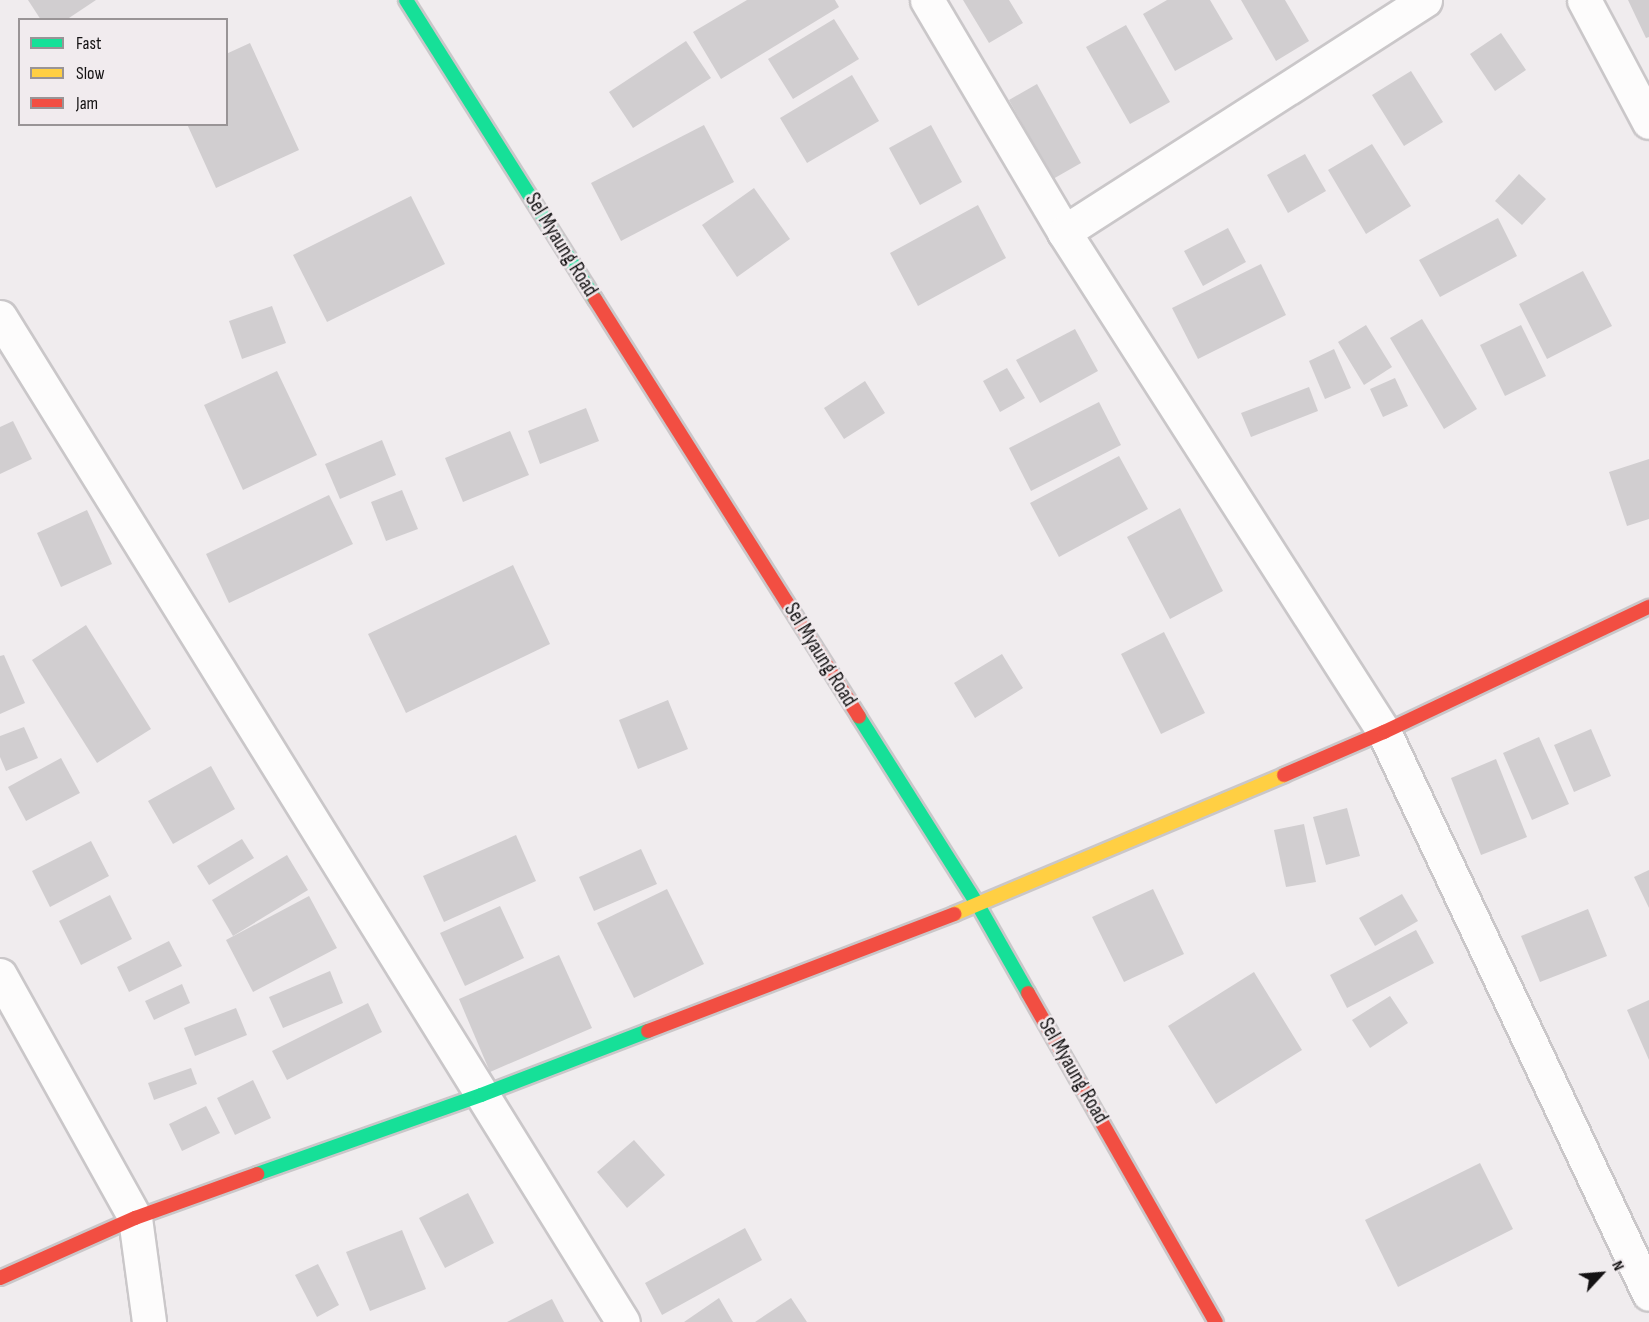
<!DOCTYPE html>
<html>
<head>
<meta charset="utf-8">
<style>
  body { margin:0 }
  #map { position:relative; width:1649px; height:1322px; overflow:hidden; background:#f0ecee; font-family:"Sofia Sans Condensed",sans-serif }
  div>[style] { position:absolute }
  .building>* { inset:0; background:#d1ced0 }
  .roads { filter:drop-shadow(2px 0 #cac7c9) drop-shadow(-2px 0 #cac7c9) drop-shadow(0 2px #cac7c9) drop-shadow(0 -2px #cac7c9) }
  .street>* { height:33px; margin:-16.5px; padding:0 16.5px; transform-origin:16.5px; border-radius:16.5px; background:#fdfcfc }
  .fast>* { height:14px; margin:-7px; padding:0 7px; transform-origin:7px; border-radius:7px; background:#16e098 }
  .slow>* { height:14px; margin:-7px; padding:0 7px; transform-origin:7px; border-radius:7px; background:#ffcf43 }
  .jam>* { height:14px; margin:-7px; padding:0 7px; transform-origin:7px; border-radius:7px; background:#f24e42 }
  span { translate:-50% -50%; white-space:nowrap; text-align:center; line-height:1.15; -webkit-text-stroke:5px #f1ebee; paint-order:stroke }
  .street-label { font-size:21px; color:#141213 }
  .legend { position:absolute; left:18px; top:18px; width:210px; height:108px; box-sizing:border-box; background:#f1ebee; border:2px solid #999496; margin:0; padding:8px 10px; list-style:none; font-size:18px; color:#141213 }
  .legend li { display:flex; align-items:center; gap:12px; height:30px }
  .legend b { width:30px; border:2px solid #999496 }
  .north { position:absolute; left:1571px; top:1244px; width:60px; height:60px; -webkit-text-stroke:4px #f1ebee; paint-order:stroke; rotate:64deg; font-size:16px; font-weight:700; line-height:24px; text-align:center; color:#141213 }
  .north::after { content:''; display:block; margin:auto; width:21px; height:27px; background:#141213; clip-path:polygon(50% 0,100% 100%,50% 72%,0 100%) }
</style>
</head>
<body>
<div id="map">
  <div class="building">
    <i style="clip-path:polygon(28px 0,96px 0,66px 20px,41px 20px)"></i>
    <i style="clip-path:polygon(747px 0,835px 0,839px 7px,721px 79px,693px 32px)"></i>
    <i style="clip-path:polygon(963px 0,1009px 0,1023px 23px,989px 43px)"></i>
    <i style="clip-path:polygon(1167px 0,1210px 0,1233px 39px,1175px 71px,1143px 14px)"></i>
    <i style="clip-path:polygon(1241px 0,1285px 0,1309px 41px,1276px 61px)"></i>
    <i style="clip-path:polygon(1628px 0,1649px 0,1649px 37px,1646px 38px)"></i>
    <i style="clip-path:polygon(834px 19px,859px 59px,793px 99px,768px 59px)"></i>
    <i style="clip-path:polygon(1126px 25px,1170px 102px,1130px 124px,1086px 47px)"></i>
    <i style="clip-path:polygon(1501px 33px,1526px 70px,1495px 91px,1470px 54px)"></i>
    <i style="clip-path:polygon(686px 41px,711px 78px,633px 128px,609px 92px)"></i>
    <i style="clip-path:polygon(250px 43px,299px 150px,216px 188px,187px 124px,226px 124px,226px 54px)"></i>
    <i style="clip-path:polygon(1411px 71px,1443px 122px,1404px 146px,1372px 95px)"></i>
    <i style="clip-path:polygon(852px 75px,879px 121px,807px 163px,780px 118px)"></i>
    <i style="clip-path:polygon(1037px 84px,1081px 163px,1053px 179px,1009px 100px)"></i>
    <i style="clip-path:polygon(704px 125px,734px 182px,621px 241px,591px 183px)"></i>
    <i style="clip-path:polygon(931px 125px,962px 182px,920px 205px,889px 148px)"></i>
    <i style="clip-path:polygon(1372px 144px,1411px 206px,1366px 234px,1328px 170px)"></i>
    <i style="clip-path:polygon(1305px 154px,1326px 191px,1288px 213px,1267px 175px)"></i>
    <i style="clip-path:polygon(1519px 174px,1546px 199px,1522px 225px,1495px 201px)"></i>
    <i style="clip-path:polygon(754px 188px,790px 239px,737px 277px,702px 225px)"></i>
    <i style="clip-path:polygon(411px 196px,445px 264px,327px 322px,293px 255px)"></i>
    <i style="clip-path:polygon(978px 205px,1006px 258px,918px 306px,890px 253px)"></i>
    <i style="clip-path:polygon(1498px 218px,1517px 256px,1440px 297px,1419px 260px)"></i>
    <i style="clip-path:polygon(1228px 228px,1246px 262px,1203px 286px,1184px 251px)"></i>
    <i style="clip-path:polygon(1261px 264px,1286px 315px,1198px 359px,1172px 308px)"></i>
    <i style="clip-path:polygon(1583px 271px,1612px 326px,1547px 359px,1519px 304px)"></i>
    <i style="clip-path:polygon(272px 306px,286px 343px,242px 359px,229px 321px)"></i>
    <i style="clip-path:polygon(1422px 319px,1477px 409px,1444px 429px,1390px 338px)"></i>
    <i style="clip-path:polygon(1366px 325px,1392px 367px,1364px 385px,1338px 342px)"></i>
    <i style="clip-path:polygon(1521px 325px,1546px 376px,1505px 396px,1480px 345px)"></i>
    <i style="clip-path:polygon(1075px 329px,1098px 371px,1040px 403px,1016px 360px)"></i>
    <i style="clip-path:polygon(1334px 349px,1351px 388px,1325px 399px,1309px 361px)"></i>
    <i style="clip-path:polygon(1007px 368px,1025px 398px,1000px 412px,983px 381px)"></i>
    <i style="clip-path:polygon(277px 371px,317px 455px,243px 490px,204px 405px)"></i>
    <i style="clip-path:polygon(1395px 378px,1408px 406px,1383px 417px,1370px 389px)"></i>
    <i style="clip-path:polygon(865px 381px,885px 413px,844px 439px,824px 408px)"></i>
    <i style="clip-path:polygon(1309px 387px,1318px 411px,1251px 437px,1241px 413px)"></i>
    <i style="clip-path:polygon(1099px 402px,1121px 445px,1031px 491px,1009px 448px)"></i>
    <i style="clip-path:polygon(586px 408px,599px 441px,540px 464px,528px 431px)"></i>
    <i style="clip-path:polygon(13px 421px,32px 459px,0 474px,0 427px)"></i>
    <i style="clip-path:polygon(510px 431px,529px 475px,463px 502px,445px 458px)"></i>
    <i style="clip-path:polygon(382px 440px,396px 475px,340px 499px,325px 464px)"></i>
    <i style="clip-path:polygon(1119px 456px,1148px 509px,1059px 557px,1030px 503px)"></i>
    <i style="clip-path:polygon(1649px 459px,1649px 519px,1627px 526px,1609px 472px)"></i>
    <i style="clip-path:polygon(402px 490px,418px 529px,386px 541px,371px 502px)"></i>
    <i style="clip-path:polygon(329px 495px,353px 544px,229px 603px,206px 554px)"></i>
    <i style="clip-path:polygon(1180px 508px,1223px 591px,1170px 619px,1127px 537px)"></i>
    <i style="clip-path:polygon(87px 510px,112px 564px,61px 587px,37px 533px)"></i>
    <i style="clip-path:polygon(513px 565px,550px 644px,406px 713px,368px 634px)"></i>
    <i style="clip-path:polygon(86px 625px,151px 729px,97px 763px,32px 660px)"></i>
    <i style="clip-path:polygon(1164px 632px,1205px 713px,1161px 734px,1121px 654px)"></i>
    <i style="clip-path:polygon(1002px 654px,1023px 688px,975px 718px,954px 683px)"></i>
    <i style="clip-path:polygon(4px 655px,25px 703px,0 714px,0 656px)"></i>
    <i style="clip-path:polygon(668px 700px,688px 749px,638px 769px,619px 720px)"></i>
    <i style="clip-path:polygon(24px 727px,38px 758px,6px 771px,0 757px,0 736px)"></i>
    <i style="clip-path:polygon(1591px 729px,1611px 776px,1574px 792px,1554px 745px)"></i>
    <i style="clip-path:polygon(1539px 737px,1569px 804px,1532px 820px,1503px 753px)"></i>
    <i style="clip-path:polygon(61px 758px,80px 793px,26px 821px,8px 787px)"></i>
    <i style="clip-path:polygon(1496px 759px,1527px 837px,1481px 855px,1451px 778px)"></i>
    <i style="clip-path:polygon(211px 766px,235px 809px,173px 844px,148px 801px)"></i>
    <i style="clip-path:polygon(1347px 808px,1360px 856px,1326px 865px,1313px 817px)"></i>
    <i style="clip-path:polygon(1304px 824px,1316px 882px,1286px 887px,1274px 830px)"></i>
    <i style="clip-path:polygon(516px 835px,536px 881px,444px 922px,423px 876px)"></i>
    <i style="clip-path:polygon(242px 839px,254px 858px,209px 885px,197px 866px)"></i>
    <i style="clip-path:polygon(91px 841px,109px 876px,50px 907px,32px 871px)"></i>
    <i style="clip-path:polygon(641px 849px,657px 884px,594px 911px,579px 877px)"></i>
    <i style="clip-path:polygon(287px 855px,308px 890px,233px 936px,212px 900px)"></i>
    <i style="clip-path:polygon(1649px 870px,1649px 908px,1634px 877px)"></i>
    <i style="clip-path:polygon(667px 889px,704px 964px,634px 998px,597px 923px)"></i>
    <i style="clip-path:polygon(1153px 889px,1184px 954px,1124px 982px,1092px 917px)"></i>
    <i style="clip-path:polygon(1402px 894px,1418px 921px,1375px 946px,1359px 918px)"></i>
    <i style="clip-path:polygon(110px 895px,132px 939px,81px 965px,59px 921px)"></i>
    <i style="clip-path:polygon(309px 896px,337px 948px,253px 992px,226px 940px)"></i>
    <i style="clip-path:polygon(500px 906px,524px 958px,465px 986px,440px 933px)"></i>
    <i style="clip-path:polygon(1588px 909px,1607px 956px,1540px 982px,1521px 936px)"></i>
    <i style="clip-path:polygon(1416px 930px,1434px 963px,1347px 1008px,1330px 975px)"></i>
    <i style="clip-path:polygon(169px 941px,182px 966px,129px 992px,117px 967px)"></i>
    <i style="clip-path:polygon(559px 955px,592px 1028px,490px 1072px,459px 999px)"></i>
    <i style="clip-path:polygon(330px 971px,343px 1003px,283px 1028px,269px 997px)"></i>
    <i style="clip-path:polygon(1254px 972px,1302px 1050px,1216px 1104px,1168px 1026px)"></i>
    <i style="clip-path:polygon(182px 984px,190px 1003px,154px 1020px,145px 1001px)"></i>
    <i style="clip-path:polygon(1390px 996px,1408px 1023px,1370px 1048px,1352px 1020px)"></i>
    <i style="clip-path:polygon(1649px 1000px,1649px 1060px,1627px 1010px)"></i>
    <i style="clip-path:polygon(368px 1003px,382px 1032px,287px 1080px,272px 1051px)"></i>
    <i style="clip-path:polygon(236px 1008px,247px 1035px,195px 1056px,184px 1028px)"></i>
    <i style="clip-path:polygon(191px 1068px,197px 1084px,154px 1100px,148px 1083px)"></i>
    <i style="clip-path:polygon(253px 1080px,271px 1118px,235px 1135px,217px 1098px)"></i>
    <i style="clip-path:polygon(206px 1106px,220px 1133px,182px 1151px,169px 1124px)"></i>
    <i style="clip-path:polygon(634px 1140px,665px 1175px,627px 1208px,597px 1172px)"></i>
    <i style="clip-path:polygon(1480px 1163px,1513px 1229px,1398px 1287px,1365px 1220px)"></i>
    <i style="clip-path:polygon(468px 1193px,494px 1243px,445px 1268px,419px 1218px)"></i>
    <i style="clip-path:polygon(745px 1228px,762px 1260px,662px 1315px,645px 1283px)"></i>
    <i style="clip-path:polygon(402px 1230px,426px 1289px,370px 1311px,346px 1252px)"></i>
    <i style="clip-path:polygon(318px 1264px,339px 1305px,317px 1317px,295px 1275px)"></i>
    <i style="clip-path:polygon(719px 1298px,733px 1322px,684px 1322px)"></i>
    <i style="clip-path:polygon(791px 1298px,807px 1322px,755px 1322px)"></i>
    <i style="clip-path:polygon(552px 1299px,564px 1322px,507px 1322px)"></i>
  </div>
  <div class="roads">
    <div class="street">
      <i style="left:927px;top:0;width:269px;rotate:59.4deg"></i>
      <i style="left:1064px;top:232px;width:594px;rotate:57.38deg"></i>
      <i style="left:1384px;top:732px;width:621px;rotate:64.75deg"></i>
      <i style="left:1584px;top:0;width:138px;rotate:62deg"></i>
      <i style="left:1064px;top:232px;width:429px;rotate:-32.7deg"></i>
      <i style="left:0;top:317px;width:1182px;rotate:58.21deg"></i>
      <i style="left:0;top:975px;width:278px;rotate:60.9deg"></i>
      <i style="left:135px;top:1218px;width:105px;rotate:82.3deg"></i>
    </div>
    <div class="fast">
      <i style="left:406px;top:0;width:354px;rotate:57.7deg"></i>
      <i style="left:859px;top:717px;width:222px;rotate:57.7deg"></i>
      <i style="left:978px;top:905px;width:101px;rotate:60.4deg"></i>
      <i style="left:257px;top:1174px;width:238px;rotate:-19.4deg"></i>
      <i style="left:481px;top:1095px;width:179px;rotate:-21deg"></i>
    </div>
    <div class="slow">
      <i style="left:954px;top:914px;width:358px;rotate:-22.8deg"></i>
    </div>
    <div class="jam">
      <i style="left:595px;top:299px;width:494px;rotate:57.7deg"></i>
      <i style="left:1284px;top:775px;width:109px;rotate:-23.3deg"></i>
      <i style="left:1384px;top:732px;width:293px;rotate:-25.3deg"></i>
      <i style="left:1028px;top:993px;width:379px;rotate:60.3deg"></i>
      <i style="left:648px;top:1031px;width:328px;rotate:-20.9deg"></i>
      <i style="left:0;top:1278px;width:148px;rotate:-24deg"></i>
      <i style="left:135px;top:1218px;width:130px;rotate:-19.8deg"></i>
    </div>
  </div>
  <div class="street-label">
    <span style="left:561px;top:245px;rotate:58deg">Sel Myaung Road</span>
    <span style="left:820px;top:655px;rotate:58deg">Sel Myaung Road</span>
    <span style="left:1073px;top:1071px;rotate:60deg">Sel Myaung Road</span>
  </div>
  <ul class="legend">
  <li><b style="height:8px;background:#16e098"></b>Fast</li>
  <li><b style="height:8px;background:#ffcf43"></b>Slow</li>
  <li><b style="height:8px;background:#f24e42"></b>Jam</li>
  </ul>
  <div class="north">N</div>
</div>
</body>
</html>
